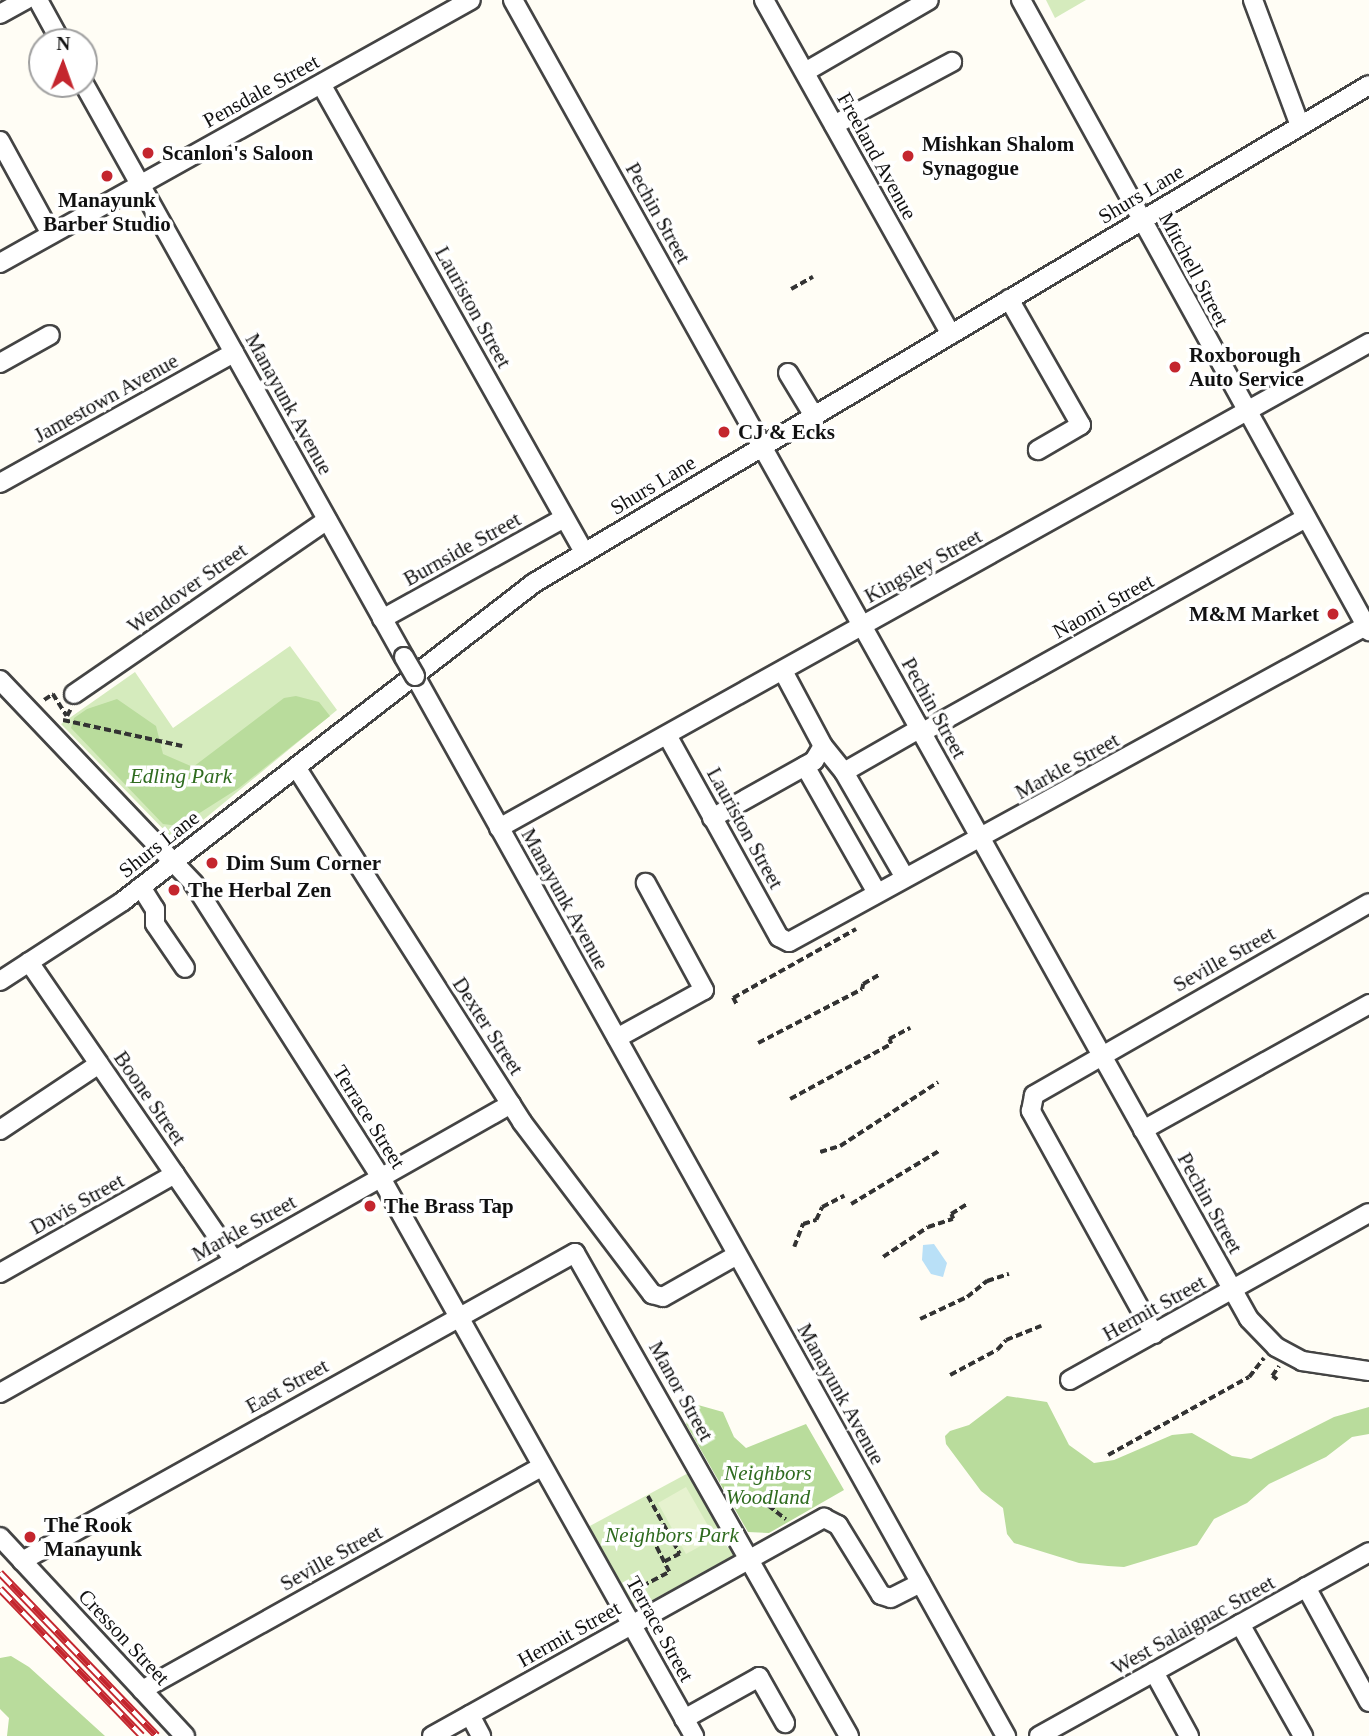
<!DOCTYPE html>
<html>
<head>
<meta charset="utf-8">
<style>
  body { margin:0 }
  #map { position:relative; width:1369px; height:1736px; overflow:hidden; background:#fffdf5; font-family:"Times New Roman",serif }
  div>[style] { position:absolute }
  .green>* { inset:0; background:#d5ebbd }
  .forest>* { inset:0; background:#b9dc9c }
  .pitch>* { inset:0; background:#e6f2cf }
  .water>* { inset:0; background:#b9e0f7 }
  .path>* { height:3.5px; margin-top:-1.75px; transform-origin:0; background:repeating-linear-gradient(90deg,#333 0 7px,transparent 0 10.5px) }
  .roads { filter:drop-shadow(2px 0 #444) drop-shadow(-2px 0 #444) drop-shadow(0 2px #444) drop-shadow(0 -2px #444) }
  .minor>* { height:18px; margin:-9px; padding:0 9px; transform-origin:9px; border-radius:9px; background:#fff }
  .rail>* { height:8px; margin-top:-4px; transform-origin:0; background:repeating-linear-gradient(90deg,#fff 0 16px,#c4262e 0 32px); box-sizing:border-box; border-block:2px solid #c4262e }
  .bridges { filter:drop-shadow(2px 0 #444) drop-shadow(-2px 0 #444) drop-shadow(0 2px #444) drop-shadow(0 -2px #444) }
  .minor-bridge>* { height:18px; margin:-9px; padding:0 9px; transform-origin:9px; border-radius:9px; background:#fff }
  .dots>* { width:19px; height:19px; translate:-50% -50%; box-sizing:border-box; border:4px solid #fff; border-radius:50% }
  span { translate:-50% -50%; white-space:nowrap; text-align:center; line-height:1.15; -webkit-text-stroke:7px #fff; paint-order:stroke }
  .street-label { font-size:21px; color:#111 }
  .poi-label { font-size:21px; color:#111; font-weight:700 }
  .left { translate:0 -50%; text-align:left }
  .right { translate:-100% -50%; text-align:right }
  .park-label { font-size:21px; color:#2f6b1f; font-style:italic }
  .north { position:absolute; left:28px; top:28px; width:70px; height:70px; box-sizing:border-box; background:#fff; border:2px solid #a0a0a0; border-radius:50%; rotate:1deg; font-size:19px; font-weight:700; line-height:28px; text-align:center; color:#111 }
  .north::after { content:''; display:block; margin:auto; width:24px; height:32px; background:#c4262e; clip-path:polygon(50% 0,100% 100%,50% 72%,0 100%) }
</style>
</head>
<body>
<div id="map">
  <div class="green">
    <i style="clip-path:polygon(1046px 0,1086px 0,1055px 18px)"></i>
    <i style="clip-path:polygon(290px 646px,337px 710px,180px 839px,170px 836px,61px 724px,135px 672px,173px 728px)"></i>
    <i style="clip-path:polygon(692px 1471px,734px 1555px,640px 1607px,633px 1605px,588px 1527px)"></i>
  </div>
  <div class="forest">
    <i style="clip-path:polygon(296px 696px,319px 702px,330px 716px,239px 788px,179px 826px,163px 824px,71px 728px,74px 718px,87px 709px,117px 699px,156px 726px,163px 754px,193px 767px,284px 698px)"></i>
    <i style="clip-path:polygon(1007px 1396px,1047px 1402px,1069px 1445px,1094px 1463px,1114px 1460px,1172px 1435px,1192px 1433px,1232px 1456px,1251px 1459px,1334px 1417px,1369px 1407px,1369px 1434px,1352px 1437px,1326px 1457px,1269px 1484px,1247px 1503px,1214px 1519px,1197px 1545px,1124px 1567px,1108px 1566px,1079px 1563px,1014px 1543px,1007px 1534px,1003px 1508px,981px 1491px,946px 1444px,945px 1436px,950px 1431px,969px 1425px)"></i>
    <i style="clip-path:polygon(691px 1403px,723px 1412px,734px 1437px,746px 1448px,806px 1424px,844px 1490px,769px 1533px,748px 1532px,686px 1424px)"></i>
    <i style="clip-path:polygon(11px 1656px,29px 1667px,105px 1736px,7px 1736px,9px 1718px,0 1709px,0 1658px)"></i>
  </div>
  <div class="pitch">
    <i style="clip-path:polygon(686px 1487px,715px 1538px,686px 1554px,658px 1503px)"></i>
  </div>
  <div class="water">
    <i style="clip-path:polygon(934px 1244px,947px 1263px,943px 1277px,931px 1274px,922px 1260px,923px 1245px)"></i>
  </div>
  <div class="path">
    <i style="left:791px;top:289px;width:25px;rotate:-29deg"></i>
    <i style="left:44px;top:700px;width:11px;rotate:-34deg"></i>
    <i style="left:53px;top:694px;width:26px;rotate:58deg"></i>
    <i style="left:67px;top:716px;width:7px;rotate:-63deg"></i>
    <i style="left:63px;top:720px;width:122px;rotate:12.3deg"></i>
    <i style="left:736px;top:1004px;width:7px;rotate:-117deg"></i>
    <i style="left:733px;top:998px;width:141px;rotate:-29.3deg"></i>
    <i style="left:758px;top:1043px;width:117px;rotate:-27.4deg"></i>
    <i style="left:862px;top:989px;width:5px;rotate:-79deg"></i>
    <i style="left:863px;top:984px;width:20px;rotate:-30deg"></i>
    <i style="left:790px;top:1099px;width:115px;rotate:-28.6deg"></i>
    <i style="left:891px;top:1044px;width:5px;rotate:-112deg"></i>
    <i style="left:889px;top:1039px;width:24px;rotate:-28deg"></i>
    <i style="left:820px;top:1152px;width:21px;rotate:-17deg"></i>
    <i style="left:840px;top:1146px;width:117px;rotate:-33.1deg"></i>
    <i style="left:851px;top:1204px;width:103px;rotate:-31.1deg"></i>
    <i style="left:794px;top:1247px;width:25px;rotate:-69deg"></i>
    <i style="left:803px;top:1224px;width:14px;rotate:-17deg"></i>
    <i style="left:816px;top:1220px;width:14px;rotate:-65deg"></i>
    <i style="left:822px;top:1207px;width:25px;rotate:-27deg"></i>
    <i style="left:883px;top:1257px;width:54px;rotate:-33.7deg"></i>
    <i style="left:928px;top:1227px;width:26px;rotate:-18deg"></i>
    <i style="left:953px;top:1219px;width:5px;rotate:-112deg"></i>
    <i style="left:951px;top:1214px;width:19px;rotate:-32deg"></i>
    <i style="left:920px;top:1319px;width:52px;rotate:-25.1deg"></i>
    <i style="left:967px;top:1297px;width:26px;rotate:-39deg"></i>
    <i style="left:987px;top:1281px;width:23px;rotate:-18deg"></i>
    <i style="left:950px;top:1375px;width:53px;rotate:-28deg"></i>
    <i style="left:997px;top:1350px;width:13px;rotate:-48deg"></i>
    <i style="left:1006px;top:1340px;width:38px;rotate:-22deg"></i>
    <i style="left:1277px;top:1380px;width:6px;rotate:-141deg"></i>
    <i style="left:1272px;top:1376px;width:12px;rotate:-55deg"></i>
    <i style="left:1108px;top:1455px;width:161px;rotate:-29deg"></i>
    <i style="left:1249px;top:1377px;width:24px;rotate:-52deg"></i>
    <i style="left:648px;top:1496px;width:66px;rotate:61.1deg"></i>
    <i style="left:680px;top:1554px;width:18px;rotate:153deg"></i>
    <i style="left:732px;top:1496px;width:28px;rotate:6deg"></i>
    <i style="left:760px;top:1499px;width:33px;rotate:38deg"></i>
    <i style="left:633px;top:1591px;width:41px;rotate:-27.8deg"></i>
    <i style="left:669px;top:1572px;width:35px;rotate:-117deg"></i>
  </div>
  <div class="roads">
    <div class="minor">
      <i style="left:38px;top:0;width:48px;rotate:61.3deg"></i>
      <i style="left:513px;top:0;width:1510px;rotate:60.84deg"></i>
      <i style="left:1249px;top:1319px;width:39px;rotate:46deg"></i>
      <i style="left:1276px;top:1347px;width:30px;rotate:28deg"></i>
      <i style="left:1302px;top:1361px;width:68px;rotate:8.5deg"></i>
      <i style="left:764px;top:0;width:383px;rotate:60.8deg"></i>
      <i style="left:1021px;top:0;width:721px;rotate:61.12deg"></i>
      <i style="left:1253px;top:0;width:134px;rotate:69.5deg"></i>
      <i style="left:0;top:14px;width:29px;rotate:-29deg"></i>
      <i style="left:805px;top:72px;width:143px;rotate:-30.1deg"></i>
      <i style="left:84px;top:84px;width:656px;rotate:60.82deg"></i>
      <i style="left:321px;top:84px;width:537px;rotate:60.67deg"></i>
      <i style="left:834px;top:125px;width:134px;rotate:-28.1deg"></i>
      <i style="left:0;top:141px;width:106px;rotate:61.3deg"></i>
      <i style="left:0;top:263px;width:539px;rotate:-29.18deg"></i>
      <i style="left:1009px;top:299px;width:145px;rotate:60.3deg"></i>
      <i style="left:1081px;top:425px;width:50px;rotate:149.8deg"></i>
      <i style="left:0;top:363px;width:57px;rotate:-29.2deg"></i>
      <i style="left:788px;top:373px;width:50px;rotate:58.8deg"></i>
      <i style="left:0;top:483px;width:268px;rotate:-29.1deg"></i>
      <i style="left:382px;top:619px;width:208px;rotate:-29deg"></i>
      <i style="left:415px;top:676px;width:1214px;rotate:60.86deg"></i>
      <i style="left:0;top:680px;width:282px;rotate:46.4deg"></i>
      <i style="left:194px;top:884px;width:348px;rotate:57.5deg"></i>
      <i style="left:381px;top:1178px;width:640px;rotate:60.71deg"></i>
      <i style="left:74px;top:694px;width:307px;rotate:-34.5deg"></i>
      <i style="left:921px;top:733px;width:441px;rotate:-29.2deg"></i>
      <i style="left:667px;top:735px;width:231px;rotate:61deg"></i>
      <i style="left:779px;top:937px;width:11px;rotate:27deg"></i>
      <i style="left:789px;top:942px;width:661px;rotate:-28.73deg"></i>
      <i style="left:823px;top:746px;width:33px;rotate:51deg"></i>
      <i style="left:805px;top:766px;width:144px;rotate:60.4deg"></i>
      <i style="left:296px;top:767px;width:421px;rotate:57.5deg"></i>
      <i style="left:522px;top:1122px;width:216px;rotate:52.9deg"></i>
      <i style="left:652px;top:1294px;width:11px;rotate:15deg"></i>
      <i style="left:663px;top:1297px;width:85px;rotate:-29.6deg"></i>
      <i style="left:712px;top:818px;width:117px;rotate:-29.2deg"></i>
      <i style="left:814px;top:761px;width:17px;rotate:-59deg"></i>
      <i style="left:823px;top:746px;width:85px;rotate:-118.1deg"></i>
      <i style="left:499px;top:828px;width:996px;rotate:-29.14deg"></i>
      <i style="left:904px;top:876px;width:120px;rotate:-120deg"></i>
      <i style="left:844px;top:772px;width:86px;rotate:-29.8deg"></i>
      <i style="left:141px;top:887px;width:26px;rotate:58deg"></i>
      <i style="left:155px;top:909px;width:15px;rotate:90deg"></i>
      <i style="left:155px;top:924px;width:53px;rotate:55.7deg"></i>
      <i style="left:29px;top:962px;width:362px;rotate:55.5deg"></i>
      <i style="left:0;top:981px;width:147px;rotate:-33deg"></i>
      <i style="left:123px;top:901px;width:520px;rotate:-37.73deg"></i>
      <i style="left:534px;top:583px;width:972px;rotate:-30.81deg"></i>
      <i style="left:617px;top:1038px;width:99px;rotate:-28.9deg"></i>
      <i style="left:704px;top:990px;width:122px;rotate:-118.5deg"></i>
      <i style="left:0;top:1130px;width:119px;rotate:-33.7deg"></i>
      <i style="left:1143px;top:1130px;width:259px;rotate:-29.1deg"></i>
      <i style="left:0;top:1273px;width:201px;rotate:-29.5deg"></i>
      <i style="left:1154px;top:1334px;width:255px;rotate:-118.9deg"></i>
      <i style="left:1031px;top:1111px;width:16px;rotate:-79deg"></i>
      <i style="left:1034px;top:1095px;width:386px;rotate:-29.8deg"></i>
      <i style="left:1070px;top:1380px;width:342px;rotate:-29.2deg"></i>
      <i style="left:0;top:1393px;width:587px;rotate:-29.49deg"></i>
      <i style="left:0;top:1537px;width:272px;rotate:47.1deg"></i>
      <i style="left:22px;top:1561px;width:633px;rotate:-29.12deg"></i>
      <i style="left:575px;top:1253px;width:555px;rotate:60.43deg"></i>
      <i style="left:1306px;top:1587px;width:131px;rotate:61.3deg"></i>
      <i style="left:1240px;top:1624px;width:129px;rotate:60.6deg"></i>
      <i style="left:1154px;top:1672px;width:73px;rotate:61.3deg"></i>
      <i style="left:142px;top:1690px;width:458px;rotate:-29.2deg"></i>
      <i style="left:470px;top:1715px;width:24px;rotate:62deg"></i>
      <i style="left:684px;top:1719px;width:86px;rotate:-29.2deg"></i>
      <i style="left:759px;top:1677px;width:53px;rotate:60.5deg"></i>
      <i style="left:432px;top:1736px;width:449px;rotate:-29.1deg"></i>
      <i style="left:824px;top:1518px;width:16px;rotate:27deg"></i>
      <i style="left:838px;top:1525px;width:82px;rotate:58.4deg"></i>
      <i style="left:881px;top:1595px;width:10px;rotate:17deg"></i>
      <i style="left:891px;top:1598px;width:33px;rotate:-27deg"></i>
      <i style="left:1039px;top:1736px;width:378px;rotate:-29.1deg"></i>
    </div>
  </div>
  <div class="rail">
    <i style="left:0;top:1573px;width:226px;rotate:46.1deg"></i>
    <i style="left:0;top:1589px;width:204px;rotate:46deg"></i>
  </div>
  <div class="bridges">
    <div class="minor-bridge">
      <i style="left:404px;top:657px;width:22px;rotate:60deg"></i>
    </div>
  </div>
  <div class="dots">
    <i style="left:148px;top:153px;background:#c4262e"></i>
    <i style="left:908px;top:156px;background:#c4262e"></i>
    <i style="left:107px;top:176px;background:#c4262e"></i>
    <i style="left:1175px;top:367px;background:#c4262e"></i>
    <i style="left:724px;top:432px;background:#c4262e"></i>
    <i style="left:1333px;top:614px;background:#c4262e"></i>
    <i style="left:212px;top:863px;background:#c4262e"></i>
    <i style="left:174px;top:890px;background:#c4262e"></i>
    <i style="left:370px;top:1206px;background:#c4262e"></i>
    <i style="left:30px;top:1537px;background:#c4262e"></i>
  </div>
  <div class="street-label">
    <span style="left:261px;top:91px;rotate:-29deg">Pensdale Street</span>
    <span style="left:877px;top:156px;rotate:61deg">Freeland Avenue</span>
    <span style="left:1141px;top:194px;rotate:-31deg">Shurs Lane</span>
    <span style="left:658px;top:213px;rotate:61deg">Pechin Street</span>
    <span style="left:1194px;top:269px;rotate:62deg">Mitchell Street</span>
    <span style="left:473px;top:307px;rotate:61deg">Lauriston Street</span>
    <span style="left:106px;top:398px;rotate:-29deg">Jamestown Avenue</span>
    <span style="left:289px;top:404px;rotate:61deg">Manayunk Avenue</span>
    <span style="left:653px;top:485px;rotate:-31deg">Shurs Lane</span>
    <span style="left:462px;top:549px;rotate:-29deg">Burnside Street</span>
    <span style="left:923px;top:566px;rotate:-29deg">Kingsley Street</span>
    <span style="left:187px;top:588px;rotate:-35deg">Wendover Street</span>
    <span style="left:1103px;top:606px;rotate:-29deg">Naomi Street</span>
    <span style="left:934px;top:708px;rotate:61deg">Pechin Street</span>
    <span style="left:1067px;top:766px;rotate:-29deg">Markle Street</span>
    <span style="left:745px;top:828px;rotate:61deg">Lauriston Street</span>
    <span style="left:159px;top:844px;rotate:-38deg">Shurs Lane</span>
    <span style="left:565px;top:899px;rotate:61deg">Manayunk Avenue</span>
    <span style="left:1224px;top:959px;rotate:-29deg">Seville Street</span>
    <span style="left:488px;top:1026px;rotate:57deg">Dexter Street</span>
    <span style="left:150px;top:1098px;rotate:55deg">Boone Street</span>
    <span style="left:369px;top:1117px;rotate:58deg">Terrace Street</span>
    <span style="left:1210px;top:1203px;rotate:61deg">Pechin Street</span>
    <span style="left:77px;top:1204px;rotate:-29deg">Davis Street</span>
    <span style="left:244px;top:1228px;rotate:-29deg">Markle Street</span>
    <span style="left:1154px;top:1308px;rotate:-29deg">Hermit Street</span>
    <span style="left:287px;top:1386px;rotate:-29deg">East Street</span>
    <span style="left:681px;top:1391px;rotate:61deg">Manor Street</span>
    <span style="left:841px;top:1394px;rotate:61deg">Manayunk Avenue</span>
    <span style="left:331px;top:1558px;rotate:-29deg">Seville Street</span>
    <span style="left:1193px;top:1625px;rotate:-29deg">West Salaignac Street</span>
    <span style="left:660px;top:1629px;rotate:61deg">Terrace Street</span>
    <span style="left:569px;top:1634px;rotate:-29deg">Hermit Street</span>
    <span style="left:124px;top:1637px;rotate:47deg">Cresson Street</span>
  </div>
  <div class="poi-label">
    <span class="left" style="left:922px;top:156px">Mishkan Shalom<br>Synagogue</span>
    <span class="left" style="left:162px;top:153px">Scanlon's Saloon</span>
    <span style="left:107px;top:212px">Manayunk<br>Barber Studio</span>
    <span class="left" style="left:1189px;top:367px">Roxborough<br>Auto Service</span>
    <span class="left" style="left:738px;top:432px">CJ &amp; Ecks</span>
    <span class="right" style="left:1319px;top:614px">M&amp;M Market</span>
    <span class="left" style="left:226px;top:863px">Dim Sum Corner</span>
    <span class="left" style="left:188px;top:890px">The Herbal Zen</span>
    <span class="left" style="left:384px;top:1206px">The Brass Tap</span>
    <span class="left" style="left:44px;top:1537px">The Rook<br>Manayunk</span>
  </div>
  <div class="park-label">
    <span style="left:181px;top:776px">Edling Park</span>
    <span style="left:768px;top:1485px">Neighbors<br>Woodland</span>
    <span style="left:672px;top:1535px">Neighbors Park</span>
  </div>
  <div class="north">N</div>
</div>
</body>
</html>
